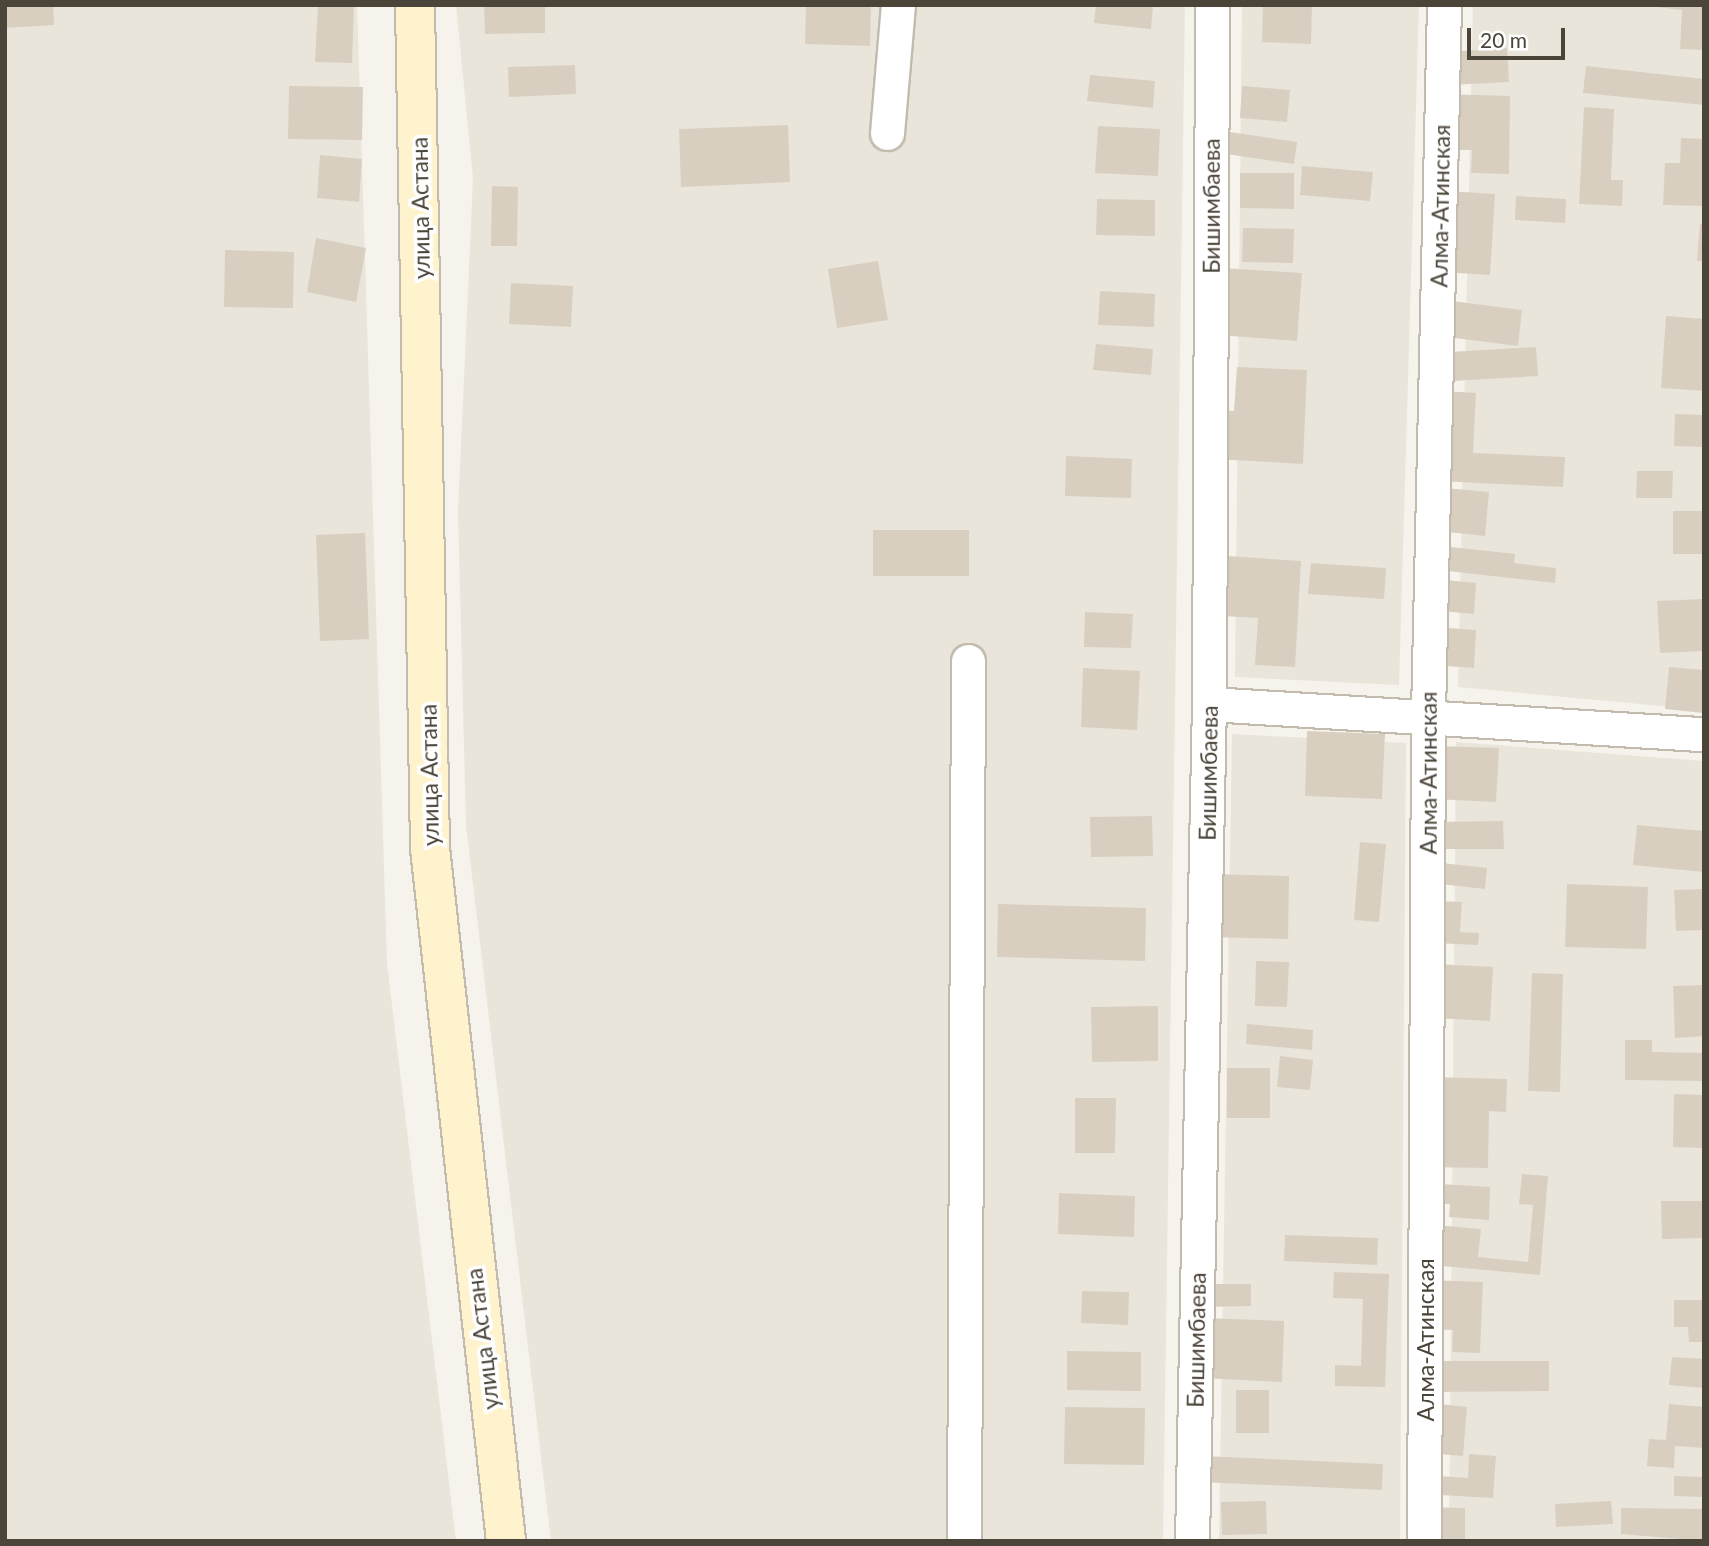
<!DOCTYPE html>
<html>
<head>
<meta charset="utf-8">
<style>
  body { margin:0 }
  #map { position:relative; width:1709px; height:1546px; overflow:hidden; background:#f6f3ec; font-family:Lato,sans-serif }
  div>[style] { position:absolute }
  .residential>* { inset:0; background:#eae5da }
  .building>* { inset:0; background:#d8cfc1 }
  .roads { filter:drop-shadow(2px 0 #c2bbae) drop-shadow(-2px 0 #c2bbae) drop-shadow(0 2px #c2bbae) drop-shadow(0 -2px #c2bbae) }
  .street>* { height:33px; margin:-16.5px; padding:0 16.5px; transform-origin:16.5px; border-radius:16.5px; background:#fff }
  .secondary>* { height:38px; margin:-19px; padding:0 19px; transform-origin:19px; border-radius:19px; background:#fff3cd }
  span { translate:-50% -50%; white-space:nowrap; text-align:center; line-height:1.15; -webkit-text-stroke:7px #fff; paint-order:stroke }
  .street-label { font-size:23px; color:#4b4439 }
  .frame { position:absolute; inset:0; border:7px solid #4b4439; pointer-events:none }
  .scale { position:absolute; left:1467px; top:28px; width:98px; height:32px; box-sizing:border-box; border:4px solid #4b4439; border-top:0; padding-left:9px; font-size:21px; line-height:24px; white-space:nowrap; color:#4b4439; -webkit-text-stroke:5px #fff; paint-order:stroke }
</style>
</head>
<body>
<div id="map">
  <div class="residential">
    <i style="clip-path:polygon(5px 5px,357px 5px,387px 963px,456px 1541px,5px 1541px)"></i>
    <i style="clip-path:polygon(456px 5px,1185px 5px,1163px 1541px,551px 1541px,466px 825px,458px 511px,473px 178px)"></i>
    <i style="clip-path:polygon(1242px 5px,1419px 5px,1399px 685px,1235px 677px)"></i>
    <i style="clip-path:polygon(1473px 5px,1704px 5px,1704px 710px,1458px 687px)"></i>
    <i style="clip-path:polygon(1232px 734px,1406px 743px,1400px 1541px,1219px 1541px)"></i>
    <i style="clip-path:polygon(1456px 742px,1704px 761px,1704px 1541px,1449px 1541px)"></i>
  </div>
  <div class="building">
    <i style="clip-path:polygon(5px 5px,53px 5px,54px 25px,5px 28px)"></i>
    <i style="clip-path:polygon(318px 5px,354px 5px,352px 63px,315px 62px)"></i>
    <i style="clip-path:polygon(484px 5px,545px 5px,545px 33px,485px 34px)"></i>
    <i style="clip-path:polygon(806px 5px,871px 5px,870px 46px,805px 44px)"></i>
    <i style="clip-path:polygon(1096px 5px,1153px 5px,1151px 29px,1094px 23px)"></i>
    <i style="clip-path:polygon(1263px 5px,1312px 5px,1311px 44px,1262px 42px)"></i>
    <i style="clip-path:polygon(1639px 5px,1704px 5px,1704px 50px,1680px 49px,1682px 10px)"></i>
    <i style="clip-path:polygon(1507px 48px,1509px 82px,1449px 85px,1447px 52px)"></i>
    <i style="clip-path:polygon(575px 65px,576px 94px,509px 97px,508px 67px)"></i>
    <i style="clip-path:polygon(1586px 66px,1704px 79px,1704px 105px,1583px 93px)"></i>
    <i style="clip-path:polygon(1090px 75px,1155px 81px,1153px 108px,1087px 101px)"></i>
    <i style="clip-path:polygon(289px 86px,363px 87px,362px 140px,288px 139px)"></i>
    <i style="clip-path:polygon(1242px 86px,1290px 90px,1287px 122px,1240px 118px)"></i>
    <i style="clip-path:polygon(1442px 94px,1510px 96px,1509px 174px,1471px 173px,1472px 150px,1441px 150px)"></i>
    <i style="clip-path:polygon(1584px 107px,1614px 109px,1611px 180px,1623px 180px,1622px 206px,1579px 204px)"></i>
    <i style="clip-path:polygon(788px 125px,790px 182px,681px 187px,679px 129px)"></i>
    <i style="clip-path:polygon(1098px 126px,1160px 129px,1158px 176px,1095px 173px)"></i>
    <i style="clip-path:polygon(1223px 131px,1297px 142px,1294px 164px,1219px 153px)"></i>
    <i style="clip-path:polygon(1681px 138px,1704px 139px,1704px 206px,1663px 205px,1665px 163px,1680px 163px)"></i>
    <i style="clip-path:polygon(320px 155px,362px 159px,359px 202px,317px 198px)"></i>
    <i style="clip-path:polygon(1302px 166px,1373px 172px,1370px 201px,1300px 195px)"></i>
    <i style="clip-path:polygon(1240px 173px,1294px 173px,1294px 209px,1240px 208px)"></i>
    <i style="clip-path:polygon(492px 186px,518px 187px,517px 246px,491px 246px)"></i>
    <i style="clip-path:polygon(1447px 191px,1495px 194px,1490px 275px,1443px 272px)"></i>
    <i style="clip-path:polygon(1516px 196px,1566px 199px,1565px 223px,1515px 220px)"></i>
    <i style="clip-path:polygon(1097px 199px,1155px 200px,1155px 236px,1096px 235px)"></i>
    <i style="clip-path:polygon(1700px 224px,1704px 224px,1704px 261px,1697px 261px)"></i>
    <i style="clip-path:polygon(1243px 228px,1294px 229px,1293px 263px,1242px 262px)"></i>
    <i style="clip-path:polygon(316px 238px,366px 248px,356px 302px,307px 292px)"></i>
    <i style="clip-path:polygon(225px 250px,294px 252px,293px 308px,224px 307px)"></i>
    <i style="clip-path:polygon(878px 261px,888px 320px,837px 328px,828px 269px)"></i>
    <i style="clip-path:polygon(1222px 268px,1302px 273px,1297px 341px,1218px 335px)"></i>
    <i style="clip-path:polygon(511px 283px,573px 286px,571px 327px,509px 324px)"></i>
    <i style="clip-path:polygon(1100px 291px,1155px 294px,1154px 327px,1098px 325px)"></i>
    <i style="clip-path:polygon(1444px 300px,1522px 310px,1518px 346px,1439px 336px)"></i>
    <i style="clip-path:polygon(1666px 316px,1704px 319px,1704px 391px,1661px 388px)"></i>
    <i style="clip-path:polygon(1096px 344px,1153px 349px,1151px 375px,1093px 370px)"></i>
    <i style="clip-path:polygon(1536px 347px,1538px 376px,1435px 382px,1433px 353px)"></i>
    <i style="clip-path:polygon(1237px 367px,1307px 370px,1303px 464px,1216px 459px,1218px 410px,1234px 411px)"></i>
    <i style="clip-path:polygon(1443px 391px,1476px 393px,1473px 453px,1565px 457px,1563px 487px,1438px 481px)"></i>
    <i style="clip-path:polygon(1675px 414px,1704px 415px,1704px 447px,1674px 446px)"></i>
    <i style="clip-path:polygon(1066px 456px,1132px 459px,1131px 498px,1065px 496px)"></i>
    <i style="clip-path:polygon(1637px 471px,1673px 471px,1672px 498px,1636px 498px)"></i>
    <i style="clip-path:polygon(1433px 487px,1489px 492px,1485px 536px,1429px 530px)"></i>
    <i style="clip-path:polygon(1673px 511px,1704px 511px,1704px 554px,1673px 554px)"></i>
    <i style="clip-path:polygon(873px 530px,969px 530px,969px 576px,873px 576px)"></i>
    <i style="clip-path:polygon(365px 533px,369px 639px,320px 641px,316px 535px)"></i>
    <i style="clip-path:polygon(1433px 545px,1515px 554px,1514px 563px,1556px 568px,1555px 583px,1430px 569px)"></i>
    <i style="clip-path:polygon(1227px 556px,1301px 561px,1295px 667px,1255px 665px,1258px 618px,1223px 616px)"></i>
    <i style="clip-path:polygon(1311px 563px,1386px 568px,1384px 599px,1308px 594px)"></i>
    <i style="clip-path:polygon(1434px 579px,1476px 583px,1474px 614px,1431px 610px)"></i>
    <i style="clip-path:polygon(1704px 599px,1704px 651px,1660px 653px,1657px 601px)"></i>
    <i style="clip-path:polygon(1085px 612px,1133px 614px,1131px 648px,1084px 647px)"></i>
    <i style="clip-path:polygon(1434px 627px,1476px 630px,1474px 668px,1431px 665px)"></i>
    <i style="clip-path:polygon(1669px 667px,1704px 670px,1704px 713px,1665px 709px)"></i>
    <i style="clip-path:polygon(1083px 668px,1140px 671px,1137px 730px,1081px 727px)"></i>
    <i style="clip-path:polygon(1307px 731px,1385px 734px,1382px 799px,1305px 796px)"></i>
    <i style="clip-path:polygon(1434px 746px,1499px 748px,1496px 802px,1433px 799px)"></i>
    <i style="clip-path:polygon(1152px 816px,1153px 856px,1091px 857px,1090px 817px)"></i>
    <i style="clip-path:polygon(1503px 821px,1504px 849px,1436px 849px,1436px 822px)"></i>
    <i style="clip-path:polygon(1637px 825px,1704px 831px,1704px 872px,1633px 865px)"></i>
    <i style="clip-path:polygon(1360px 842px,1386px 844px,1379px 922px,1354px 920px)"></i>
    <i style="clip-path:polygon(1433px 862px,1487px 868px,1485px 889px,1431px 883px)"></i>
    <i style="clip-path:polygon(1207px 874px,1289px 876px,1288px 939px,1206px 937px)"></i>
    <i style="clip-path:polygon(1567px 884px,1648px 887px,1646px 949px,1565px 947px)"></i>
    <i style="clip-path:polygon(1704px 889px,1704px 930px,1676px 931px,1674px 890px)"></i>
    <i style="clip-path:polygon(1436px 901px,1462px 902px,1460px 932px,1479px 933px,1478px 945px,1434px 943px)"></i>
    <i style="clip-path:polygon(998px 904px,1146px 908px,1145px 961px,997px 957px)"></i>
    <i style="clip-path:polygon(1256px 961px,1289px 962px,1287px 1007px,1255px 1006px)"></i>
    <i style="clip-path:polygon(1436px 964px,1493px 967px,1490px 1021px,1434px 1018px)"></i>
    <i style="clip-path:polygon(1532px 973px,1563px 974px,1560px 1092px,1528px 1091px)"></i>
    <i style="clip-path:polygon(1704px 985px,1704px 1036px,1675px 1038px,1673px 986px)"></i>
    <i style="clip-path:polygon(1158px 1006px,1158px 1061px,1092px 1062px,1091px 1007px)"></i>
    <i style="clip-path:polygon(1247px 1024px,1313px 1030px,1312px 1050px,1246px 1044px)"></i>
    <i style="clip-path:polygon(1625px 1040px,1652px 1040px,1652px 1052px,1704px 1053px,1704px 1081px,1625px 1080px)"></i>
    <i style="clip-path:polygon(1280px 1056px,1313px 1060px,1310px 1090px,1277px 1087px)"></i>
    <i style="clip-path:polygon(1227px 1068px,1270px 1068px,1270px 1118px,1227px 1118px)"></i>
    <i style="clip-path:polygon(1429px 1077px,1507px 1079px,1506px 1112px,1489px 1111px,1488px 1168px,1428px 1167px)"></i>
    <i style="clip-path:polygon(1674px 1094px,1704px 1095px,1704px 1148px,1673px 1147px)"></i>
    <i style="clip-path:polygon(1075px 1098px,1116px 1098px,1115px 1153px,1075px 1153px)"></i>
    <i style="clip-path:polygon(1522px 1174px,1548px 1176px,1540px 1275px,1420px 1264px,1423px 1224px,1481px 1229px,1478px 1257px,1528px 1262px,1533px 1205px,1519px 1204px)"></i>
    <i style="clip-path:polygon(1423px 1183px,1490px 1187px,1489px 1220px,1449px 1217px,1450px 1204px,1422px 1203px)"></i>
    <i style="clip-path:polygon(1059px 1193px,1135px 1196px,1134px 1237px,1058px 1234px)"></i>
    <i style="clip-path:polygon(1661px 1201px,1704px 1201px,1704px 1238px,1662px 1239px)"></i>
    <i style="clip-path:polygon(1285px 1235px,1378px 1238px,1377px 1265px,1284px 1261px)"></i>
    <i style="clip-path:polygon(1334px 1272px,1389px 1274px,1385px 1387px,1335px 1386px,1335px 1365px,1361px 1366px,1363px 1299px,1333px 1298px)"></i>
    <i style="clip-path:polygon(1425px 1280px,1483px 1282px,1480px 1353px,1452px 1352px,1453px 1330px,1424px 1329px)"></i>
    <i style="clip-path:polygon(1201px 1284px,1251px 1284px,1251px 1306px,1202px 1307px)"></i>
    <i style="clip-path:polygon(1082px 1291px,1129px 1292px,1128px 1325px,1081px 1323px)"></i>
    <i style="clip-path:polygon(1674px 1300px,1704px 1300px,1704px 1342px,1689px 1342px,1688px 1327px,1674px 1327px)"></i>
    <i style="clip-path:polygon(1204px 1318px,1284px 1321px,1282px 1382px,1202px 1378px)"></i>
    <i style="clip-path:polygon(1067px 1351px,1141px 1352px,1141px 1391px,1067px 1390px)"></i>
    <i style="clip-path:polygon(1672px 1357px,1704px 1359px,1704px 1388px,1669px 1385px)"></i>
    <i style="clip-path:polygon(1423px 1361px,1549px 1361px,1549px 1391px,1423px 1392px)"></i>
    <i style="clip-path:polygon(1236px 1390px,1269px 1390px,1269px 1433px,1236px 1433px)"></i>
    <i style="clip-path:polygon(1422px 1402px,1467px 1407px,1463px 1456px,1417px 1452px)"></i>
    <i style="clip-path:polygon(1669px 1404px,1704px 1407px,1704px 1448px,1675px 1446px,1674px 1468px,1647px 1466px,1649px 1439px,1666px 1440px)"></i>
    <i style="clip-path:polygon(1065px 1407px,1145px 1408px,1144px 1465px,1064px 1464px)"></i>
    <i style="clip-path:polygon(1469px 1454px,1496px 1456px,1493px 1498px,1423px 1494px,1424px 1475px,1468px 1478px)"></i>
    <i style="clip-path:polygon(1203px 1456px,1383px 1464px,1382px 1490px,1201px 1482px)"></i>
    <i style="clip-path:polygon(1674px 1476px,1704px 1477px,1704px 1497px,1674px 1496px)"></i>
    <i style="clip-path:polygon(1266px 1501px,1267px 1534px,1222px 1535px,1221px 1502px)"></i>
    <i style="clip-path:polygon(1611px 1501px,1613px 1524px,1556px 1527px,1555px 1504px)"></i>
    <i style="clip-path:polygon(1422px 1507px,1465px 1508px,1465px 1541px,1422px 1541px)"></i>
    <i style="clip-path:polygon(1621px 1508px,1704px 1509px,1704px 1541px,1621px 1534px)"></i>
  </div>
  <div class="roads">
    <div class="street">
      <i style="left:887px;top:133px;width:128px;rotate:-85.1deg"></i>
      <i style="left:1209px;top:704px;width:496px;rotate:3.5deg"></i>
      <i style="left:964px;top:1541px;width:880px;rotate:-89.74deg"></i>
      <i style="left:1192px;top:1541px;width:837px;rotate:-88.84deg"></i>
      <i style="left:1209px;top:704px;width:699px;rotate:-89.75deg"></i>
      <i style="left:1424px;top:1541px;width:827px;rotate:-89.72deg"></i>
      <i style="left:1428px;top:714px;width:709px;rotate:-88.71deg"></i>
    </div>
    <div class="secondary">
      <i style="left:415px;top:5px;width:843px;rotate:88.98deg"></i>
      <i style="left:430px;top:848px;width:697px;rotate:83.74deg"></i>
    </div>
  </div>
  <div class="street-label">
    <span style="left:1211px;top:206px;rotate:-90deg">Бишимбаева</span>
    <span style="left:1440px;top:206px;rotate:-89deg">Алма-Атинская</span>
    <span style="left:420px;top:208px;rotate:-91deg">улица Астана</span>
    <span style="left:1208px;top:773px;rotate:-89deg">Бишимбаева</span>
    <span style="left:1428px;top:773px;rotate:-90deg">Алма-Атинская</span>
    <span style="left:429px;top:775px;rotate:-91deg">улица Астана</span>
    <span style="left:482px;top:1339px;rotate:-97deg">улица Астана</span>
    <span style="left:1196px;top:1340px;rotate:-89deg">Бишимбаева</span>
    <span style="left:1425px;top:1340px;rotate:-90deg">Алма-Атинская</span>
  </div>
  <div class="frame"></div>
  <div class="scale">20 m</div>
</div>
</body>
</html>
